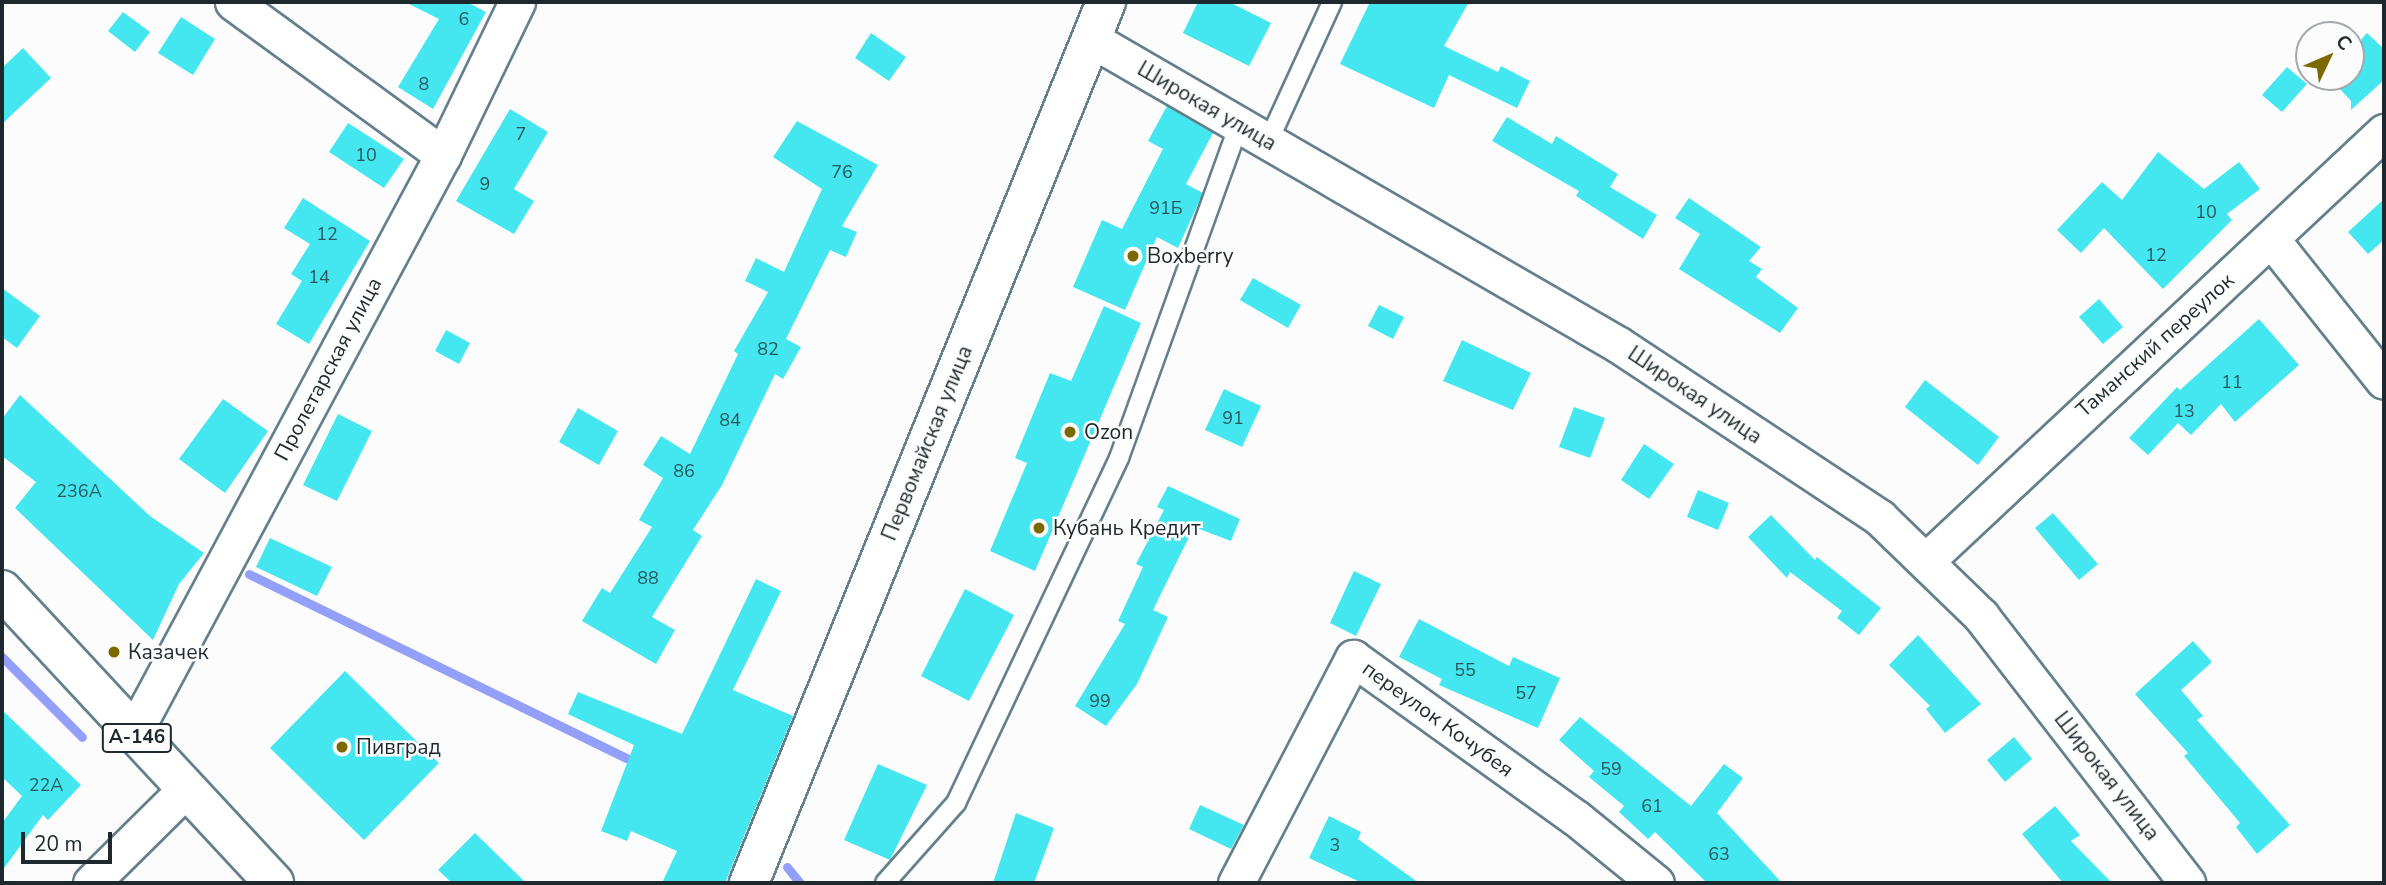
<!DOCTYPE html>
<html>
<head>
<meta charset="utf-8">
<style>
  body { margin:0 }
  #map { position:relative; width:2386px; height:885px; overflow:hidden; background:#fcfcfc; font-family:"Nunito Sans",sans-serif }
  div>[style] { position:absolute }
  .stream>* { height:9px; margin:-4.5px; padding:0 4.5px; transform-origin:4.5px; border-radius:4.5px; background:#949ff9 }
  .building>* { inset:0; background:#44e7ef }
  .roads { filter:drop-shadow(2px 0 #64808c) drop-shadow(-2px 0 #64808c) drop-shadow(0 2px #64808c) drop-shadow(0 -2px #64808c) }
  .service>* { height:18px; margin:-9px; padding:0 9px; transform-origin:9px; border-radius:9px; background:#fff }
  .minor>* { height:35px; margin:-17.5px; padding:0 17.5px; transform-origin:17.5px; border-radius:17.5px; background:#fff }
  .tertiary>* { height:38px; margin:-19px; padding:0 19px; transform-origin:19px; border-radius:19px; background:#fff }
  .trunk>* { height:38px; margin:-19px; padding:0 19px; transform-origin:19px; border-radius:19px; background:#fff }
  .dots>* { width:19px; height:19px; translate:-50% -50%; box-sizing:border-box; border:4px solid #fcfcfc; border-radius:50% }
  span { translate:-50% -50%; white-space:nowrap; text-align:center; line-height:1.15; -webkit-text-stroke:5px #fcfcfc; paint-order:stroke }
  .number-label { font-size:18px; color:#28585e }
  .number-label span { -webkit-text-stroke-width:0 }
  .shield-label span { padding:2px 5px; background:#fcfcfc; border:2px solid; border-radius:5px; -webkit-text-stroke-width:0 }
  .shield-label { font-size:19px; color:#1e292e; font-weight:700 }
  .street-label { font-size:21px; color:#1e292e }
  .poi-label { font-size:21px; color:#1e292e }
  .left { translate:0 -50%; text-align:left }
  .frame { position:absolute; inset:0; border:4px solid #1e292e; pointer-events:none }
  .north { position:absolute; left:2295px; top:21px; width:70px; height:70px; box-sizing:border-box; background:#fcfcfc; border:2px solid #a3a8aa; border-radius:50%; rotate:46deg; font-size:19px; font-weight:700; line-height:28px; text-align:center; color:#1e292e }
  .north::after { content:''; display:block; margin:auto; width:24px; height:32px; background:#7b6900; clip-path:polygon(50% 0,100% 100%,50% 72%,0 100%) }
  .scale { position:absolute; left:21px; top:832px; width:91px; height:32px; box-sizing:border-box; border:4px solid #1e292e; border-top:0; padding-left:9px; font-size:21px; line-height:24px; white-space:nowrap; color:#1e292e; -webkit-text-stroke:5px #fcfcfc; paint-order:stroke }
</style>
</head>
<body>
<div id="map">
  <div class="stream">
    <i style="left:249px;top:574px;width:420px;rotate:26deg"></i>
    <i style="left:2px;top:657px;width:113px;rotate:45deg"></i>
    <i style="left:787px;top:867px;width:21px;rotate:51deg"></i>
  </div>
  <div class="building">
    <i style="clip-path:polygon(405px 2px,467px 2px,486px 12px,433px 109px,398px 87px,439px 19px)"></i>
    <i style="clip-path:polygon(1198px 2px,1229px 2px,1271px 23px,1249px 66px,1183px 33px)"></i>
    <i style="clip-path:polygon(1370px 2px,1469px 2px,1444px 46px,1498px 72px,1501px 66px,1530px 81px,1517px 108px,1449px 75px,1434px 108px,1340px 64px)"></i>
    <i style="clip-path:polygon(123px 12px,150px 32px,135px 52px,108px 31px)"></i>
    <i style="clip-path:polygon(181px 17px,215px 39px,193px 75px,158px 53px)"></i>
    <i style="clip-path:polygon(871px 33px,906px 57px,889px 81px,855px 58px)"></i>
    <i style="clip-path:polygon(2367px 33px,2384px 49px,2384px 80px,2351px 110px,2351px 101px,2329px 77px,2351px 77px,2351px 51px)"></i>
    <i style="clip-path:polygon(23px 48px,51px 78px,2px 124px,2px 68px)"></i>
    <i style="clip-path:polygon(2287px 67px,2307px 84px,2282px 112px,2262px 95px)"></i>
    <i style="clip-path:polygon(1167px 106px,1213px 133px,1186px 184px,1203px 193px,1178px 248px,1157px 237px,1125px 310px,1073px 287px,1102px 220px,1122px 229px,1163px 149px,1148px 141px)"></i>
    <i style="clip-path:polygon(510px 109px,548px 132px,514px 189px,534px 201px,514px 234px,456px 201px)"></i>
    <i style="clip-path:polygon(1507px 117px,1552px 144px,1556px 136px,1618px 174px,1610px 187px,1657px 215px,1643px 239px,1576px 196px,1579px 191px,1492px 141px)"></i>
    <i style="clip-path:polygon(797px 121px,878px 165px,842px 226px,857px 232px,846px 257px,830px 250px,786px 339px,801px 347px,783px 379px,775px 374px,722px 485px,693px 530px,702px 536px,652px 617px,675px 630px,656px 664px,582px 621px,602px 588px,610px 593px,652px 527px,639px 520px,663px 478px,643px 465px,661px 436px,690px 454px,738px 354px,734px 351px,768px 292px,745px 281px,756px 258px,784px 272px,822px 189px,773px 157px)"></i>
    <i style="clip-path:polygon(348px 123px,404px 159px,384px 188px,329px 152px)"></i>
    <i style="clip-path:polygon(2158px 152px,2204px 189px,2239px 162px,2260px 189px,2227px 214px,2232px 220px,2163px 289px,2104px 228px,2081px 253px,2057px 230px,2102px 182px,2122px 200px)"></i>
    <i style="clip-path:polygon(303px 198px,370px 241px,309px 344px,276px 324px,302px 281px,291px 274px,310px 244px,284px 228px)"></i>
    <i style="clip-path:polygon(1689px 198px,1761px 247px,1749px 261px,1762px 269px,1756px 277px,1798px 308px,1780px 333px,1679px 269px,1700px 234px,1675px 218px)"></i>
    <i style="clip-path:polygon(2384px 199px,2384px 240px,2368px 254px,2348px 232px)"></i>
    <i style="clip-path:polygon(1253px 278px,1301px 305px,1288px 328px,1240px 300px)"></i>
    <i style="clip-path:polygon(2px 288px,40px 316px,17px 348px,2px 337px)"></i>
    <i style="clip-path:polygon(2099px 299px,2123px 327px,2103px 344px,2079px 317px)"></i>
    <i style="clip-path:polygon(1379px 305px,1404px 317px,1393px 339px,1368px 326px)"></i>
    <i style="clip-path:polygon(1104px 306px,1141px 323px,1035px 571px,990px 551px,1027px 463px,1015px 458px,1050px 373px,1071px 381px)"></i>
    <i style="clip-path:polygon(2259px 319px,2299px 365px,2235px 422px,2221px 404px,2191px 435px,2178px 423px,2148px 455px,2129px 438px,2177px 387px,2180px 390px)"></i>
    <i style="clip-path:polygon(446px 330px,470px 343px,459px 364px,435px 351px)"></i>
    <i style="clip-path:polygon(1462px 340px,1531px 373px,1513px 410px,1443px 381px)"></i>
    <i style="clip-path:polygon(1925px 380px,1999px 437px,1978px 465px,1905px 407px)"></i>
    <i style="clip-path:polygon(1224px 389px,1261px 406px,1242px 447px,1205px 430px)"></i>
    <i style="clip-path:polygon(20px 395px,150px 516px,204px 553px,179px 584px,153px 640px,15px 508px,36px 482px,2px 456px,2px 419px)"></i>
    <i style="clip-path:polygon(223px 399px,268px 431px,225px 493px,179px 459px)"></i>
    <i style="clip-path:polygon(1574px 407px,1605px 418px,1590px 458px,1559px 447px)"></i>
    <i style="clip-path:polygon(578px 408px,618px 431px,599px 465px,559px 442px)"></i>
    <i style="clip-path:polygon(338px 414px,372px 431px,337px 501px,303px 485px)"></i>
    <i style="clip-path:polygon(1644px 444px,1674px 464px,1649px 499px,1621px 480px)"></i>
    <i style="clip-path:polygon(1168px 486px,1240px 519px,1231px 541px,1194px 527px,1153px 610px,1168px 617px,1137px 684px,1106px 726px,1075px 706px,1125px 624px,1118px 621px,1143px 567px,1136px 564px,1164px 510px,1157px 507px)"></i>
    <i style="clip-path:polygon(1698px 490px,1729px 503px,1718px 530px,1687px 517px)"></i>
    <i style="clip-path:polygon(2053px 513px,2098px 564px,2079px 580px,2035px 528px)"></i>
    <i style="clip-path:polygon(1771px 515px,1815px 560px,1817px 557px,1881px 608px,1859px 635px,1837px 618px,1842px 611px,1790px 572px,1787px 578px,1748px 537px)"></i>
    <i style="clip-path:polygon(270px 538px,332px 567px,317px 596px,256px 567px)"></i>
    <i style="clip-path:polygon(1354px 571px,1381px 584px,1356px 636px,1330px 623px)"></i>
    <i style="clip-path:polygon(756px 579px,781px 591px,733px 690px,793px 716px,725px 883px,662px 883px,677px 851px,631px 831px,627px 841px,601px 831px,634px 745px,568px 714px,578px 692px,682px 734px)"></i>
    <i style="clip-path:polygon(965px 589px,1014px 615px,969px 701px,921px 676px)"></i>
    <i style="clip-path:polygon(1419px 619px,1509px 666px,1513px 657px,1560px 678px,1538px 728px,1439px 685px,1442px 679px,1399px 657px)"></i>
    <i style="clip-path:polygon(1918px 635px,1981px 704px,1945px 733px,1926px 709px,1930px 706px,1889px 665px)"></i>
    <i style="clip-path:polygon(2193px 641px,2212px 662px,2181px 690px,2203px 716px,2197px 720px,2290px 825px,2257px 854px,2236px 827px,2240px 823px,2184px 756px,2188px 753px,2135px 694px)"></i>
    <i style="clip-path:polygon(345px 671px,439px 763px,364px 840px,270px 748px)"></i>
    <i style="clip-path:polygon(2px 710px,81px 785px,48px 820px,43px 815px,2px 871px,2px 823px,22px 796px,2px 777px)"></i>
    <i style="clip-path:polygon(1580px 717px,1691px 806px,1724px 764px,1743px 778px,1717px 813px,1782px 883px,1707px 883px,1655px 832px,1648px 839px,1619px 812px,1624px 806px,1589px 777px,1594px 771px,1559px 740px)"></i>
    <i style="clip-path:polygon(2014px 737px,2032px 759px,2005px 782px,1987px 760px)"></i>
    <i style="clip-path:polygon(878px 764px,927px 785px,890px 860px,844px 840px)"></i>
    <i style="clip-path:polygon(1200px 805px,1244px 825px,1231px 849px,1189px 829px)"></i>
    <i style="clip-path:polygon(2055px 806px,2080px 835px,2071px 841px,2112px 883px,2063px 883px,2022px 834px)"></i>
    <i style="clip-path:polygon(1016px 813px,1054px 828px,1034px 883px,993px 883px)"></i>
    <i style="clip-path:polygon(1329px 816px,1361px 832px,1358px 839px,1419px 883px,1362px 883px,1309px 858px)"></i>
    <i style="clip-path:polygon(475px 833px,526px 883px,452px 883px,438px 870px)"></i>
  </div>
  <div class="roads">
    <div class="service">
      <i style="left:1268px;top:142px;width:154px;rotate:-65.4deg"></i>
      <i style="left:885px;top:883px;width:107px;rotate:-48.4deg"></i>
      <i style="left:956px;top:803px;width:382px;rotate:-64.7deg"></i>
      <i style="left:1119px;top:458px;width:354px;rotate:-70.2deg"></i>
    </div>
    <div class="minor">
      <i style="left:233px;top:2px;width:260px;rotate:36.1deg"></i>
      <i style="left:1091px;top:39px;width:610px;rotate:30.09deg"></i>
      <i style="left:1619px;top:345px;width:313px;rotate:33.5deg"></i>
      <i style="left:1880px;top:518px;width:141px;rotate:44.1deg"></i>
      <i style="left:1981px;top:616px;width:337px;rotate:52.3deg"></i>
      <i style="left:2271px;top:239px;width:181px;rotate:51.5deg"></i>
      <i style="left:1928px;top:559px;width:625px;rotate:-43.12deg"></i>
      <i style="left:133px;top:734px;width:657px;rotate:-61.84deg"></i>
      <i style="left:443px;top:155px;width:170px;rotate:-64.2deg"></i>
      <i style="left:91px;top:883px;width:134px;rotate:-44.7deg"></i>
      <i style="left:1236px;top:883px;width:254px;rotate:-62.5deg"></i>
      <i style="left:1353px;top:658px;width:274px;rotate:35.7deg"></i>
      <i style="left:1576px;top:818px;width:103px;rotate:39.1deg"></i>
    </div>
    <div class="tertiary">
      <i style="left:749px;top:883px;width:951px;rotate:-67.94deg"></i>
    </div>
    <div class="trunk">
      <i style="left:2px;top:590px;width:400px;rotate:47.1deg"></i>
    </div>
  </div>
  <div class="dots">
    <i style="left:1133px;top:256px;background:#7b6900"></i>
    <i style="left:1070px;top:432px;background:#7b6900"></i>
    <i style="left:1039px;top:528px;background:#7b6900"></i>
    <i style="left:114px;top:652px;background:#7b6900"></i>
    <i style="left:342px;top:747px;background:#7b6900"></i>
  </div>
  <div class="number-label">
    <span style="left:464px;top:19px">6</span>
    <span style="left:424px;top:84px">8</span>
    <span style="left:521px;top:134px">7</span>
    <span style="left:366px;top:155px">10</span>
    <span style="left:842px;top:172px">76</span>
    <span style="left:485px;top:184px">9</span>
    <span style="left:1166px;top:208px">91Б</span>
    <span style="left:2206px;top:212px">10</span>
    <span style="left:327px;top:234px">12</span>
    <span style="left:2156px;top:255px">12</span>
    <span style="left:319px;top:277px">14</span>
    <span style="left:768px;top:349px">82</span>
    <span style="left:2232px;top:382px">11</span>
    <span style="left:2184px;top:411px">13</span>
    <span style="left:1233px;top:418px">91</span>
    <span style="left:730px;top:420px">84</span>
    <span style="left:684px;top:471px">86</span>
    <span style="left:79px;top:491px">236А</span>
    <span style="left:648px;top:578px">88</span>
    <span style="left:1465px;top:670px">55</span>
    <span style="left:1526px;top:693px">57</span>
    <span style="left:1100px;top:701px">99</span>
    <span style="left:1611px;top:769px">59</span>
    <span style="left:46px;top:785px">22А</span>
    <span style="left:1652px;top:806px">61</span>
    <span style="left:1335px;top:845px">3</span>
    <span style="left:1719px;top:854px">63</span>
  </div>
  <div class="shield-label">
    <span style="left:137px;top:738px">А-146</span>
  </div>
  <div class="street-label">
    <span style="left:1207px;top:106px;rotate:30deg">Широкая улица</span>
    <span style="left:2155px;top:345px;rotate:-42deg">Таманский переулок</span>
    <span style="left:328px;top:369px;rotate:-62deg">Пролетарская улица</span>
    <span style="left:1695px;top:395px;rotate:34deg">Широкая улица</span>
    <span style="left:927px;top:443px;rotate:-68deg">Первомайская улица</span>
    <span style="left:1438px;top:719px;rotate:36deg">переулок Кочубея</span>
    <span style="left:2107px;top:776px;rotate:52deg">Широкая улица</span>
  </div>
  <div class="poi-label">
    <span class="left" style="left:1147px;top:256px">Boxberry</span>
    <span class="left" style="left:1084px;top:432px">Ozon</span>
    <span class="left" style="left:1053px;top:528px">Кубань Кредит</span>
    <span class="left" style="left:128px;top:652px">Казачек</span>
    <span class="left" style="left:356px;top:747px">Пивград</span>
  </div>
  <div class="frame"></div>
  <div class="north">С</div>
  <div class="scale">20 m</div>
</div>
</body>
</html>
